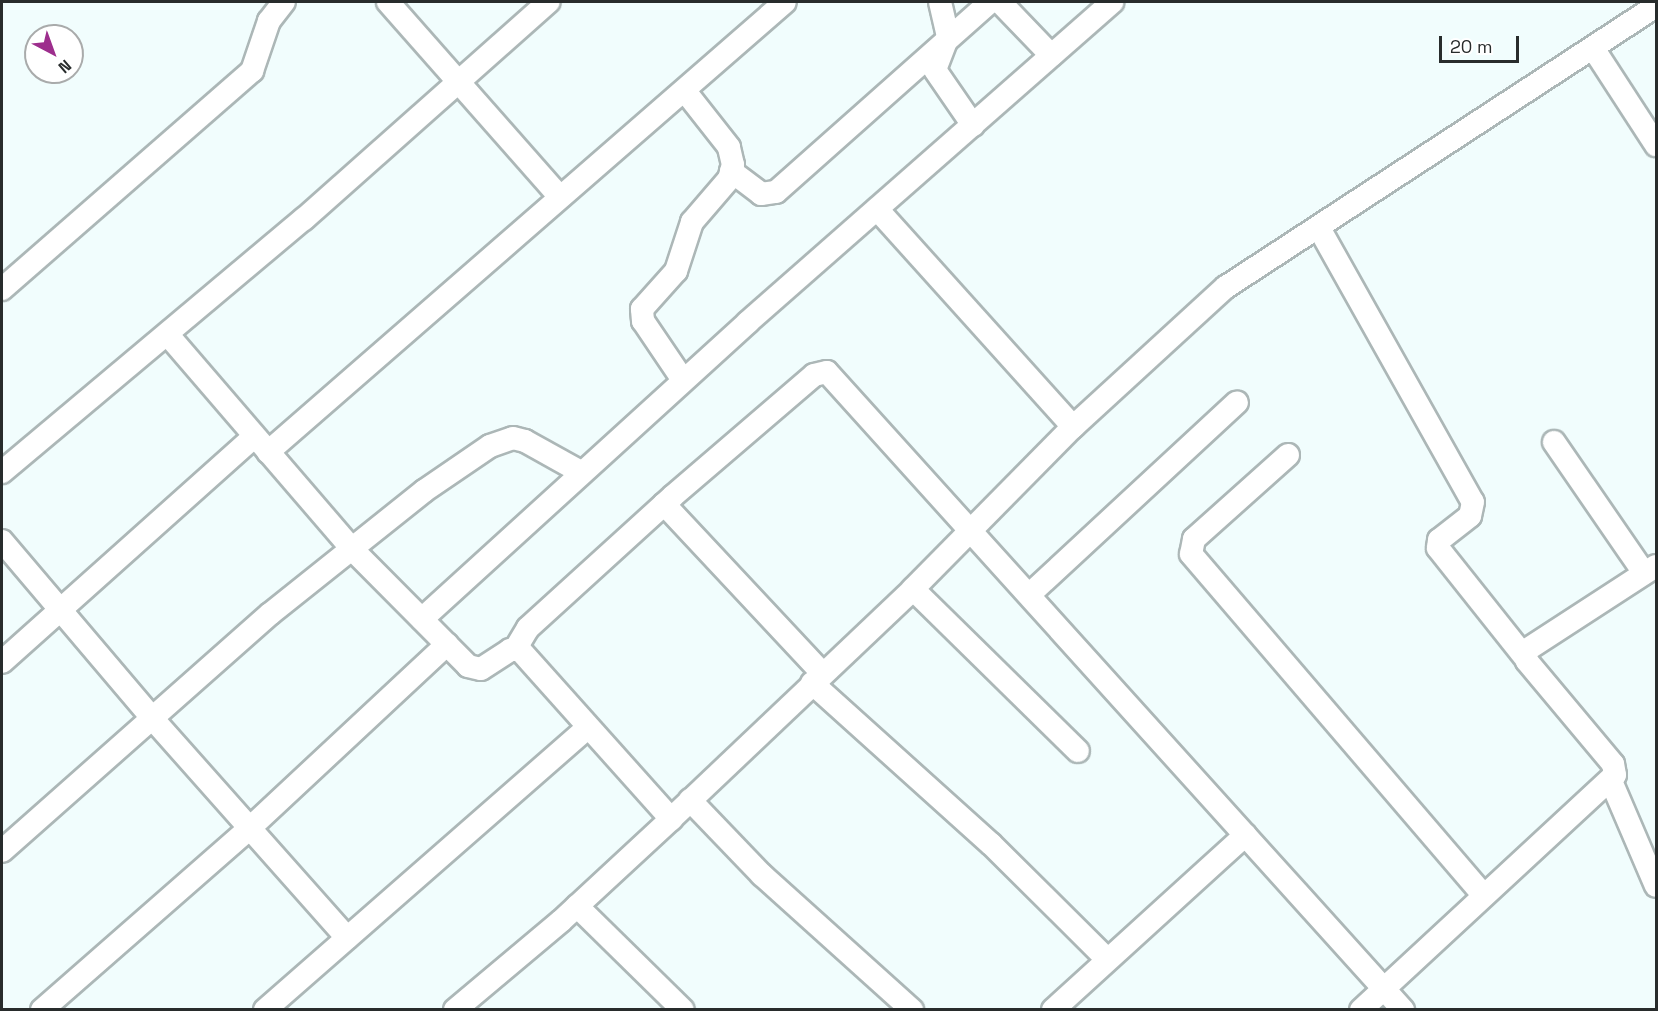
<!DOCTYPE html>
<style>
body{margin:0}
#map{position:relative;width:1658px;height:1011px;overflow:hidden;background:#f1fdfd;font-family:"Space Grotesk",sans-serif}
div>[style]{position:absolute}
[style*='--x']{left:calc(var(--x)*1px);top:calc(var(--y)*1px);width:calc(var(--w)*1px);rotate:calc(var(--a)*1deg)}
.roads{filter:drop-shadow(2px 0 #acb7b7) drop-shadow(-2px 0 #acb7b7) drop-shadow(0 2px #acb7b7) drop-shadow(0 -2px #acb7b7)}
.street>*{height:22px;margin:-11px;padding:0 11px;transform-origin:11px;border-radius:11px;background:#fff}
span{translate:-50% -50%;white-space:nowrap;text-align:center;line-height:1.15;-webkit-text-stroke:4.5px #fff;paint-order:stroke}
.frame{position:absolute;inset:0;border:3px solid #282c2c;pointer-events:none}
.north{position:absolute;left:24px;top:24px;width:60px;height:60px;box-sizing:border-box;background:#fff;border:2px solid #a9abab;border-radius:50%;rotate:139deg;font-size:16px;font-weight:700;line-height:24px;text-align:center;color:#282c2c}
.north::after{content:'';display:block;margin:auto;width:21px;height:27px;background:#9d2e8d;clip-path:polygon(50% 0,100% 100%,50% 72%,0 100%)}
.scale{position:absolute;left:1439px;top:36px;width:80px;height:27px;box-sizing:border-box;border:3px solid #282c2c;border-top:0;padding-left:8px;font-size:18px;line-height:21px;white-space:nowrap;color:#282c2c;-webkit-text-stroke:4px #fff;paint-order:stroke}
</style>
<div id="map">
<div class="roads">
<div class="street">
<i style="--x:388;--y:2;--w:260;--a:48.6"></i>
<i style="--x:940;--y:2;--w:35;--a:77"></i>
<i style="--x:948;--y:36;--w:36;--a:111"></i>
<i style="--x:935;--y:70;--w:67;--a:55.4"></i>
<i style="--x:1000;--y:2;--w:74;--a:46.1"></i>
<i style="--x:1593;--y:48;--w:116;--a:57"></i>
<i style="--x:731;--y:171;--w:38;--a:37"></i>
<i style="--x:761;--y:194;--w:15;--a:-8"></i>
<i style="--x:776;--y:192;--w:286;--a:-41.6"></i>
<i style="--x:877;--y:209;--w:293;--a:48"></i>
<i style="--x:1319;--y:228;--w:314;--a:60.7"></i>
<i style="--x:1473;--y:502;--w:14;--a:102"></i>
<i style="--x:1470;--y:516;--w:39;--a:142"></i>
<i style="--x:1439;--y:540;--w:8;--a:97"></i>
<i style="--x:1438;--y:548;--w:138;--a:51.5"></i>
<i style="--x:2;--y:289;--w:332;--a:-41.1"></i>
<i style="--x:252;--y:71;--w:53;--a:-71.2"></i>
<i style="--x:269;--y:21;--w:24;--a:-52"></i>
<i style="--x:168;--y:335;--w:281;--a:49.3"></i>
<i style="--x:351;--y:548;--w:166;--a:45.2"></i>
<i style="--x:468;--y:666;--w:13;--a:13"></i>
<i style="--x:481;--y:669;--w:35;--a:-33"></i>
<i style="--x:510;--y:650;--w:10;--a:0"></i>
<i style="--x:520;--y:650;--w:227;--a:48.2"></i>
<i style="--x:683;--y:380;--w:71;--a:-124.1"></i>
<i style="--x:643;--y:321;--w:12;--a:-95"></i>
<i style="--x:642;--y:309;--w:51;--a:-48.2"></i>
<i style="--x:676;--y:271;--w:52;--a:-71.9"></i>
<i style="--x:692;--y:222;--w:57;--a:-49.3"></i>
<i style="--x:729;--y:179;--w:15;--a:-74"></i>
<i style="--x:733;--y:165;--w:18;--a:-103"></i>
<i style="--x:729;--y:147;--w:71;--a:-128.2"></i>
<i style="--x:1554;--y:442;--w:159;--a:55.5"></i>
<i style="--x:268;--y:452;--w:685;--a:-41.04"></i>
<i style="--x:1288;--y:455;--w:126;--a:138.2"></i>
<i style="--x:1194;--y:539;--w:15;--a:101"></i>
<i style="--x:1191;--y:554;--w:449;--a:49.4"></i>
<i style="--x:2;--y:472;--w:394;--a:-40"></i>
<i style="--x:304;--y:219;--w:327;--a:-41.6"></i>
<i style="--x:664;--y:504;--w:231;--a:46.9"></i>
<i style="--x:2;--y:541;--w:232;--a:49.7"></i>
<i style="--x:152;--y:718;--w:294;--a:48.4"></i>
<i style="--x:913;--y:589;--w:231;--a:44.5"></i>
<i style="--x:1030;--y:594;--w:282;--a:-42.8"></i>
<i style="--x:422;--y:619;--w:441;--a:-42.3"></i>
<i style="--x:748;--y:322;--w:485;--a:-41.3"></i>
<i style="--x:516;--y:648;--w:23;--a:-59"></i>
<i style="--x:528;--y:628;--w:196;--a:-42.3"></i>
<i style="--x:673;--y:496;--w:186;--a:-40.6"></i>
<i style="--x:814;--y:375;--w:13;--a:-13"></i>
<i style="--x:827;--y:372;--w:860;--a:47.92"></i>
<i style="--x:2;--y:662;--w:338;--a:-41.8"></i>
<i style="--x:812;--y:683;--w:241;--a:42"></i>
<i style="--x:991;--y:844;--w:163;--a:44.8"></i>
<i style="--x:1611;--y:781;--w:114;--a:66.8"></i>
<i style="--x:690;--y:800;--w:104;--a:46.2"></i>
<i style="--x:762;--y:875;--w:202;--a:42"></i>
<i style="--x:2;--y:851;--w:358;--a:-41.5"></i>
<i style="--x:270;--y:614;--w:197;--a:-38.6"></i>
<i style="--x:424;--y:491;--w:80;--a:-34.3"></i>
<i style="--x:490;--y:446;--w:24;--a:-19"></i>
<i style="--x:513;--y:438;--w:12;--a:14"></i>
<i style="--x:525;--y:441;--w:64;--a:29"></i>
<i style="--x:577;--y:906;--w:148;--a:44.5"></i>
<i style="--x:42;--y:1010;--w:278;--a:-41.2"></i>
<i style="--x:251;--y:827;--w:268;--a:-43"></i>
<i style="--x:265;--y:1010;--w:429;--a:-41.2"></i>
<i style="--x:455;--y:1010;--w:138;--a:-40"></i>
<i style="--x:561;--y:921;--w:150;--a:-42.8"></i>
<i style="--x:671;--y:819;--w:334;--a:-43.5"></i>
<i style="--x:913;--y:589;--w:228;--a:-45.4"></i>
<i style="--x:1073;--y:427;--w:207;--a:-42.5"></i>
<i style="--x:1226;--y:287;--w:514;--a:-33.16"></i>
<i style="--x:1053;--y:1010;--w:260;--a:-42.3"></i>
<i style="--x:1361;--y:1010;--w:346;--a:-42.8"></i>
<i style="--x:1615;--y:775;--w:11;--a:-100"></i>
<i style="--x:1613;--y:764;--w:134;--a:-129.9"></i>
<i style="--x:1527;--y:661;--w:10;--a:-101"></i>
<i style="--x:1525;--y:651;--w:156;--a:-33"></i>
</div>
</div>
<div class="frame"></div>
<div class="north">N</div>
<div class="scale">20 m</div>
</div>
